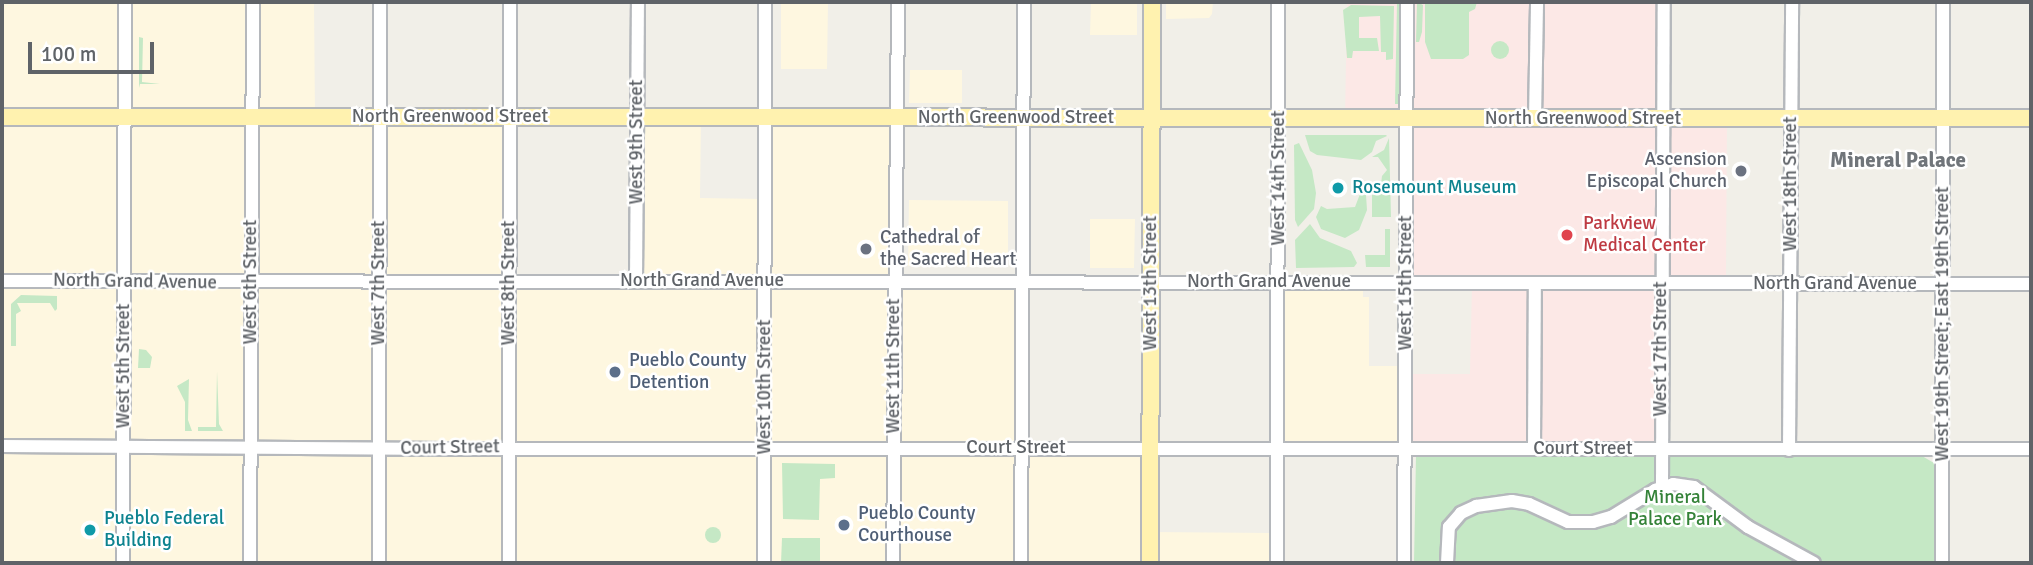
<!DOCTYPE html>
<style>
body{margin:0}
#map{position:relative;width:2033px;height:565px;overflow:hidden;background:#f1efe8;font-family:Signika,sans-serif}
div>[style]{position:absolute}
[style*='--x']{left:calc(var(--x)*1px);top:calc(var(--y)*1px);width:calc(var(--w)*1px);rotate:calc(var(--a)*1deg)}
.commercial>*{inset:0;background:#fef7e0}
.medical>*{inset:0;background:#fce8e6}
.green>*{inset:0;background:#c5e8c5}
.round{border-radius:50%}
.roads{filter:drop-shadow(2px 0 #b5b8bc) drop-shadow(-2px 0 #b5b8bc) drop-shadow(0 2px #b5b8bc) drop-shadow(0 -2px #b5b8bc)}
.minor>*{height:12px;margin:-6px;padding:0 6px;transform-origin:6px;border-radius:6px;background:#fff}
.major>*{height:16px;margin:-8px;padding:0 8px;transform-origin:8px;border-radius:8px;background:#fff2af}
.dots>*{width:19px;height:19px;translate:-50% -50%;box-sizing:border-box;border:4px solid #fff;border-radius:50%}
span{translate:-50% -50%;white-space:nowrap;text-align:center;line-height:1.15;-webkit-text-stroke:5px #fff;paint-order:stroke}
.street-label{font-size:19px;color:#5f6368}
.worship-label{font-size:19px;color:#5b616d}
.right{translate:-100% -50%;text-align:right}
.left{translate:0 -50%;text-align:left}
.culture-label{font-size:19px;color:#0d838f}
.health-label{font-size:19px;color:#be3a42}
.service-label{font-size:19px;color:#4e5e75}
.park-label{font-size:19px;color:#348238}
.neighbourhood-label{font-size:21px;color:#70757a;font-weight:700}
.frame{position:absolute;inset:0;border:4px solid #5f6368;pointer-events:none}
.scale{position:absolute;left:28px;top:42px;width:126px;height:32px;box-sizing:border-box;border:4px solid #5f6368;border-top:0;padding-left:9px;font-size:21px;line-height:24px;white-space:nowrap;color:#5f6368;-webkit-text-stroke:5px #fff;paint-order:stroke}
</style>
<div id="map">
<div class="commercial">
<i style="clip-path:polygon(2px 2px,314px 2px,315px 117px,510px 117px,509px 281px,636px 282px,637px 117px,701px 117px,700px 198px,764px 199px,766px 117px,895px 118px,894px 281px,1022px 283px,1021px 447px,1151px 448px,1150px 532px,1277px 533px,1277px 563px,2px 563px)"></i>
<i style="clip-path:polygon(781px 2px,828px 2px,827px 69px,781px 69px)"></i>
<i style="clip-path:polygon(1091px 2px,1137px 2px,1137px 35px,1090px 35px)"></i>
<i style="clip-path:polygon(1166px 2px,1213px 2px,1212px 14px,1209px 18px,1166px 19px)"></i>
<i style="clip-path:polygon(910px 70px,962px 70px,962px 103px,909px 103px)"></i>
<i style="clip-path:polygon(909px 200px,1008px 201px,1008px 267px,908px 266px)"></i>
<i style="clip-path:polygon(1090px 219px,1135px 219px,1134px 268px,1090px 268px)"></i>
<i style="clip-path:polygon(1278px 282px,1363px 283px,1363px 297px,1369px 297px,1369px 366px,1406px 366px,1406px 449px,1277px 449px)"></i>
</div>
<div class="medical">
<i style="clip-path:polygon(1347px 2px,1664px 2px,1662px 119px,1727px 119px,1726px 270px,1726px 285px,1662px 285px,1661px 449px,1406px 449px,1406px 374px,1470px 374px,1472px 284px,1407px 283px,1406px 119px,1345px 119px)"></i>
</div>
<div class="green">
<i style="clip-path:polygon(1397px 2px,1402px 2px,1401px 104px,1395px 104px)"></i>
<i style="clip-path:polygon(1417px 2px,1423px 5px,1422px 32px,1419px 42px,1416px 42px)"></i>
<i style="clip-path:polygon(1425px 2px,1477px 2px,1475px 9px,1469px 12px,1469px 55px,1463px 59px,1431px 59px,1425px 42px)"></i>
<i style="clip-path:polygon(1351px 5px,1394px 6px,1393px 59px,1386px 60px,1386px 52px,1381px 52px,1380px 16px,1359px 17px,1359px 38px,1377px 38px,1379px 51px,1353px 51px,1352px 58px,1347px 58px,1343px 10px)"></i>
<i style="clip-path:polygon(139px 37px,143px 38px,142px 82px,160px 84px,140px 84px,139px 88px)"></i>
<i class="round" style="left:1491px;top:41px;width:18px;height:18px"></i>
<i style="clip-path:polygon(1305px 135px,1386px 135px,1387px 136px,1376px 141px,1372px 152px,1361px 160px,1317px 155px,1310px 151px)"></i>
<i style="clip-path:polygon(1389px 138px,1391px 217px,1372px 217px,1372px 195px,1380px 193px,1382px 176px,1387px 170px,1378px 157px,1372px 157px,1384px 150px)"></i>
<i style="clip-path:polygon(1299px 143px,1312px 170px,1316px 193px,1314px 209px,1298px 227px,1295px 220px,1294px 145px)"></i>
<i style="clip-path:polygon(1360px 194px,1366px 195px,1367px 210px,1359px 230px,1345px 238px,1321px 229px,1316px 217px,1321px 206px,1327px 209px,1355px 207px)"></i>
<i style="clip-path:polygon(1310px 224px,1320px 238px,1351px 251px,1357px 263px,1354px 267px,1296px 268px,1295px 240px)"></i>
<i style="clip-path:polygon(1385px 229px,1390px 229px,1390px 267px,1366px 267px,1365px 255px,1385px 255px)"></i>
<i style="clip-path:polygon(21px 295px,57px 296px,57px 309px,55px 311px,50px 303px,17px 303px,21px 311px,16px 314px,16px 346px,11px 346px,11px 304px)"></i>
<i style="clip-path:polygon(139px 349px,146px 350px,152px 357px,150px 368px,138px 368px)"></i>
<i style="clip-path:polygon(217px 371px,219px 424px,223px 431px,198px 431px,198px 427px,216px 427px)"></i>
<i style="clip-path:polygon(189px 379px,188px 420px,192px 431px,185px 431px,185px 402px,177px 386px)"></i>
<i style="clip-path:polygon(1416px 456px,1922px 456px,1934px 463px,1937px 471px,1935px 563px,1414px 563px)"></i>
<i style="clip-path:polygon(782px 463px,835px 464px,835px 478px,820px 479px,819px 520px,783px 519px)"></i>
<i class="round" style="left:705px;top:527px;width:16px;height:16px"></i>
<i style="clip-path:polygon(782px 538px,820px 538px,820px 563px,781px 563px)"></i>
</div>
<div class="roads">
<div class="minor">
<i style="--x:1535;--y:119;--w:117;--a:-89"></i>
<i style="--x:2;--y:281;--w:2029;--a:0.08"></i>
<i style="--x:636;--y:282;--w:280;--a:-89.6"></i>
<i style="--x:2;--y:446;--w:444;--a:0.4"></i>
<i style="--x:446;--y:449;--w:1585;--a:0"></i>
<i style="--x:1534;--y:448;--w:164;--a:-89.7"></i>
<i style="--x:1789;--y:450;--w:448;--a:-89.6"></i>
<i style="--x:1662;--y:486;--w:484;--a:-89.8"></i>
<i style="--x:123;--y:563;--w:561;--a:-89.8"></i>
<i style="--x:250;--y:563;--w:561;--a:-89.69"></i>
<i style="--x:379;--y:563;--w:561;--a:-89.9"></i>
<i style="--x:509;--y:563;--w:561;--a:-89.9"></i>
<i style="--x:764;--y:563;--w:561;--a:-89.9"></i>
<i style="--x:893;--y:563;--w:561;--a:-89.49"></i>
<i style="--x:1021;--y:563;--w:561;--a:-89.69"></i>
<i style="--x:1277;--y:563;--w:561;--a:-89.9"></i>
<i style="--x:1404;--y:563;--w:561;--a:-89.69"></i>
<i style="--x:1447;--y:563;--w:36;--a:-87"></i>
<i style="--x:1449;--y:527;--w:18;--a:-49"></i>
<i style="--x:1461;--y:513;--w:17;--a:-25"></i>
<i style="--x:1476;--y:506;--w:36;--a:-8"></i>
<i style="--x:1512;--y:501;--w:17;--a:10"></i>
<i style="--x:1529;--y:504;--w:43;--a:24.8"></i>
<i style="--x:1568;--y:522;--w:25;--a:0"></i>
<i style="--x:1593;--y:522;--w:19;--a:-16"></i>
<i style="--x:1611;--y:517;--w:52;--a:-31.5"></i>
<i style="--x:1655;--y:490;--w:19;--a:-18"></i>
<i style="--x:1673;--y:484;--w:21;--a:8"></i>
<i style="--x:1694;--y:487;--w:67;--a:36.5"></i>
<i style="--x:1748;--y:527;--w:75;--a:28.6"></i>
<i style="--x:1942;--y:563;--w:561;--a:-89.9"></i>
</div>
<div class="major">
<i style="--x:2;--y:117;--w:2029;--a:0.03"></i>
<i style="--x:1150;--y:563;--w:561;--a:-89.8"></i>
</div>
</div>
<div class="dots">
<i style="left:1741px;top:171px;background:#6b7280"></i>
<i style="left:1338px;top:188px;background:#0f9aa8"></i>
<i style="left:1567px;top:235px;background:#e0444e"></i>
<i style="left:866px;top:249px;background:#6b7280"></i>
<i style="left:615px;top:372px;background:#5c6f8a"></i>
<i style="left:844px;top:525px;background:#5c6f8a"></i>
<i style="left:90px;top:530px;background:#0f9aa8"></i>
</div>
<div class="street-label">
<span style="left:450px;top:117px">North Greenwood Street</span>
<span style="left:1016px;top:118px">North Greenwood Street</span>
<span style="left:1583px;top:119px">North Greenwood Street</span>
<span style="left:637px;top:142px;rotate:-90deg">West 9th Street</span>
<span style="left:1279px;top:178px;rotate:-90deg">West 14th Street</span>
<span style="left:1791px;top:184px;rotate:-90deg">West 18th Street</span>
<span style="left:702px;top:281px">North Grand Avenue</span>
<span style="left:135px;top:282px;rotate:1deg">North Grand Avenue</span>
<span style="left:251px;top:282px;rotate:-90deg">West 6th Street</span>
<span style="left:1269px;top:282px">North Grand Avenue</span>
<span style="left:379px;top:283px;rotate:-90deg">West 7th Street</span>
<span style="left:509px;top:283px;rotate:-90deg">West 8th Street</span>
<span style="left:1151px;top:283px;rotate:-90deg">West 13th Street</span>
<span style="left:1406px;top:283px;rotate:-90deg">West 15th Street</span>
<span style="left:1835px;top:284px">North Grand Avenue</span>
<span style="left:1943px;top:324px;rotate:-90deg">West 19th Street; East 19th Street</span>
<span style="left:1661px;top:349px;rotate:-90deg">West 17th Street</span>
<span style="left:124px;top:366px;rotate:-90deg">West 5th Street</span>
<span style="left:894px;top:366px;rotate:-90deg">West 11th Street</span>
<span style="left:765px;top:387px;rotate:-90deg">West 10th Street</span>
<span style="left:450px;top:448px;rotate:-1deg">Court Street</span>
<span style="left:1016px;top:448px">Court Street</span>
<span style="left:1583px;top:449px">Court Street</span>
</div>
<div class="worship-label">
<span class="right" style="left:1727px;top:171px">Ascension<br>Episcopal Church</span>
<span class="left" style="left:880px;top:249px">Cathedral of<br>the Sacred Heart</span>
</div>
<div class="culture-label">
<span class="left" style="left:1352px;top:188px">Rosemount Museum</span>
<span class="left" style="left:104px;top:530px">Pueblo Federal<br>Building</span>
</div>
<div class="health-label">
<span class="left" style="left:1583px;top:235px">Parkview<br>Medical Center</span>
</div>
<div class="service-label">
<span class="left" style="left:629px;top:372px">Pueblo County<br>Detention</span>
<span class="left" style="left:858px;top:525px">Pueblo County<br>Courthouse</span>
</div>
<div class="park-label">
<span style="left:1675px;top:509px">Mineral<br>Palace Park</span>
</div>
<div class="neighbourhood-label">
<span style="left:1898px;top:160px">Mineral Palace</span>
</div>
<div class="frame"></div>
<div class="scale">100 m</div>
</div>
